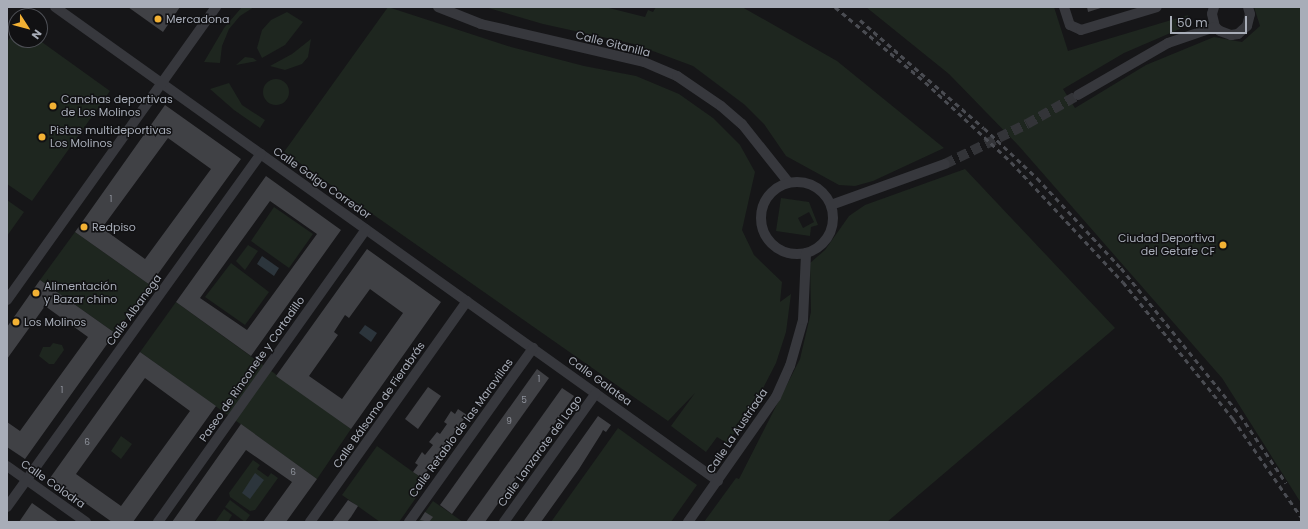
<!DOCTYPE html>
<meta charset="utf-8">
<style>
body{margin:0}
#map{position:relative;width:1308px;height:529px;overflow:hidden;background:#161618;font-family:Poppins,sans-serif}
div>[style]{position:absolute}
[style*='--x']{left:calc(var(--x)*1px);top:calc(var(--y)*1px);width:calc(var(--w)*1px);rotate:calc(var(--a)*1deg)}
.green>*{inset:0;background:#1e261f}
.round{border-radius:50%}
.water>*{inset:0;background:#2c353c}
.building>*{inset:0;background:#404145}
.street-tunnel>*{height:10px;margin-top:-5px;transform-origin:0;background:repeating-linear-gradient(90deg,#333438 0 10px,transparent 0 15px)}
.street>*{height:10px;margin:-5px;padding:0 5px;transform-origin:5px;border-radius:5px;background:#37383d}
.street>.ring{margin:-5px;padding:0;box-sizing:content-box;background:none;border:10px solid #37383d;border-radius:50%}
.rail>*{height:3px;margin-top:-1.5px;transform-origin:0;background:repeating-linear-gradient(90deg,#4a4c52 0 5px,transparent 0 9px)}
.dots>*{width:11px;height:11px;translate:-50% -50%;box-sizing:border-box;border:2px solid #111113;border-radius:50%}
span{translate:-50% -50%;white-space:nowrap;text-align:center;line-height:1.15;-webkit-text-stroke:3px #111113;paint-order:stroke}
.number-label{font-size:9px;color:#8e929b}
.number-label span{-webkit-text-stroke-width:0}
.poi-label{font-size:11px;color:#a8adb8}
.left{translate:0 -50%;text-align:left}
.right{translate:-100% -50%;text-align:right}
.street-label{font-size:11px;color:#a8adb8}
.frame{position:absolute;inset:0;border:8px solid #a8adb8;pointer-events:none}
.north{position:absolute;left:8px;top:8px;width:40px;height:40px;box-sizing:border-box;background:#111113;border:1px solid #4d4f55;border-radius:50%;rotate:126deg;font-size:11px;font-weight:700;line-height:16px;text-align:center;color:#a8adb8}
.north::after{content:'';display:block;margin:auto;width:14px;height:18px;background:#f2b134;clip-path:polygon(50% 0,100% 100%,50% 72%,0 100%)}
.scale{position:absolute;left:1170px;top:16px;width:77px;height:18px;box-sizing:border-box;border:2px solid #a8adb8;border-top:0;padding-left:5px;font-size:12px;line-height:14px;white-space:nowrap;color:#a8adb8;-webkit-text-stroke:3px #111113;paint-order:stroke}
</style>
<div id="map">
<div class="green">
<i style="clip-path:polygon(242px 7px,254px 7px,240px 16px,229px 29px,222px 46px,220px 63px,204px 62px,224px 28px)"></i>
<i style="clip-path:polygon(388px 7px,511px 47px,584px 66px,636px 76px,679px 94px,713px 118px,740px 145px,755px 172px,742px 230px,754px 255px,782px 282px,780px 302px,791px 294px,786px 332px,776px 363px,755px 404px,727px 443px,717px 437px,706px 452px,671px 426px,695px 393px,668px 421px,284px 152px)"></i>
<i style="clip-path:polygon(485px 7px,605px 7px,645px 17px,648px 10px,653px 12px,656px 7px,742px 7px,837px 61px,944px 148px,873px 181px,855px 186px,839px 185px,786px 156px,764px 124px,745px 105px,693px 66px,634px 44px,543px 24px)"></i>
<i style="clip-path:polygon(866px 7px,1054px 7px,1068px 51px,1188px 15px,1189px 25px,1124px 53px,1063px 89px,1075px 108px,1146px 65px,1214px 37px,1242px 42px,1260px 26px,1254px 7px,1301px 7px,1301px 503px,1222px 378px,1018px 145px,949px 74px)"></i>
<i style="clip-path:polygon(287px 12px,303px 22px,285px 45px,262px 58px,257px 48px,262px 30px,271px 20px)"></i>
<i style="clip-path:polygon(16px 29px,16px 40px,39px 40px,110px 91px,32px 201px,7px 184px,7px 42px)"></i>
<i style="clip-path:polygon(311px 39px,308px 57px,302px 64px,285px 70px,270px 66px,292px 54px)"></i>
<i style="clip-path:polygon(245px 57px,253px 58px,257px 61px,236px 65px)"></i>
<i class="round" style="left:263px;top:79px;width:26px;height:26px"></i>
<i style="clip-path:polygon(229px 83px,242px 105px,265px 120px,260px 128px,234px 110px,210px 89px)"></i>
<i style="clip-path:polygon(965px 169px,1115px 328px,887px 522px,704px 522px,736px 478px,739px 479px,800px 359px,811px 312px,810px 263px,825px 250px,849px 216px,865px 205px)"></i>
<i style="clip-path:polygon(evenodd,781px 198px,809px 202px,818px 225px,811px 227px,810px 236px,776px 231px,781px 198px,809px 212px,814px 222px,803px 228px,798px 218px,809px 212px)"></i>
<i style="clip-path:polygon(7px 200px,24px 212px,7px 236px)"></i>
<i style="clip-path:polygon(274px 207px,313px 234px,289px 268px,251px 241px)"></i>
<i style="clip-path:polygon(75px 232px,150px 285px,115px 333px,40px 280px)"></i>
<i style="clip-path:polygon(248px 245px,258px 251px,245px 270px,236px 261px)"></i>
<i style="clip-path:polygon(231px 263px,269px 292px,245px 325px,205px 297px)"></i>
<i style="clip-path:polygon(176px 302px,351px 429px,317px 479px,140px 352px)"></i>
<i style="clip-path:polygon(53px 343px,62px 345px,64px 350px,54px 364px,49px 364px,39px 356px,43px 347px,50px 347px)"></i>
<i style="clip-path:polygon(618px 428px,697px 485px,671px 522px,551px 522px)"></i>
<i style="clip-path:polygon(121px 436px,132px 444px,121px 459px,111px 451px)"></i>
<i style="clip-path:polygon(377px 446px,427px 482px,399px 522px,380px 522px,342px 495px)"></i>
<i style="clip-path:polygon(253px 460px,260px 465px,257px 469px,268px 477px,271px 473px,278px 478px,255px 510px,250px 511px,230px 497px,229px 493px)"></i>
<i style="clip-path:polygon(230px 500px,250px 515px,245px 522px,225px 507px)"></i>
<i style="clip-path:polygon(433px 501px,463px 522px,418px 522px)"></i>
<i style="clip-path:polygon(224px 509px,232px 515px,228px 522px,215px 522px)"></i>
</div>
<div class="water">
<i style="clip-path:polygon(262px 256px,279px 268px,274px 276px,257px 264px)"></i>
<i style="clip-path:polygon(365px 325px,377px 333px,371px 342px,359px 333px)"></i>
<i style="clip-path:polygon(255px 473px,264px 480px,250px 499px,242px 493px)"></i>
</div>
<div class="building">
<i style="clip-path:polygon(128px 7px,180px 7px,163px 32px)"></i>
<i style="clip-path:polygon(1087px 7px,1104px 7px,1088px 12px)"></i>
<i style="clip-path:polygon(evenodd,165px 105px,241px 159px,150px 285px,75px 232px,165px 105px,168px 138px,211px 169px,145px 259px,102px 228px,168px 138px)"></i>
<i style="clip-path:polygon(evenodd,266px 176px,341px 230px,251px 356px,176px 302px,266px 176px,270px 201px,317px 234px,247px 330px,200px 298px,270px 201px)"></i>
<i style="clip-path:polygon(evenodd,367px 249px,441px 302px,351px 429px,276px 376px,367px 249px,370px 289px,403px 313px,342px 399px,309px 376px,338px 335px,334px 332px,345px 315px,349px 318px,370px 289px)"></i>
<i style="clip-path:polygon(40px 280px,115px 333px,25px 459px,7px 447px,7px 422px,20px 431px,88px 337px,45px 306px,7px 359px,7px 327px)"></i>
<i style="clip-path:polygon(evenodd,140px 352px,216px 406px,133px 522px,112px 522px,50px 478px,140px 352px,145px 378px,190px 411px,121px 506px,76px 474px,145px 378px)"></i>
<i style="clip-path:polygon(537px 369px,549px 378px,452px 514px,440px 505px)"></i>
<i style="clip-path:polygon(428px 387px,441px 396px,418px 429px,405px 419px)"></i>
<i style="clip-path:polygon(562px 388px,574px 396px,485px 522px,466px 522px)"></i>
<i style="clip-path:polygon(458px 409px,467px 415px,422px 478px,413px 472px,418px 465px,415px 463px,422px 452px,425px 455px,433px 445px,429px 442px,437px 432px,440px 434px,447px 424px,444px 422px,451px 411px,455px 414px)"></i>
<i style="clip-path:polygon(598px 416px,611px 425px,606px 432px,603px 430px,601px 434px,579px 469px,541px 522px,523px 522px)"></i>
<i style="clip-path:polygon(241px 424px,317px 479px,286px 522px,263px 522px,292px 482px,246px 450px,194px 522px,172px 522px)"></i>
<i style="clip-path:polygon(348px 500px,358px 506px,351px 517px,347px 522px,332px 522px)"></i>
<i style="clip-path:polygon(32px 503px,59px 522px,19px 522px)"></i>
<i style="clip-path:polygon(425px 512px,433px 517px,429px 522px,420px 520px)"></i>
</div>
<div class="street-tunnel">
<i style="--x:945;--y:164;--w:91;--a:-26"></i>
<i style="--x:1027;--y:124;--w:59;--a:-29.6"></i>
</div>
<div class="street">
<i style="--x:55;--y:7;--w:815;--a:35.56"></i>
<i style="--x:438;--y:7;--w:46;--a:21.6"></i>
<i style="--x:481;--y:24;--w:167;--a:13.1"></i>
<i style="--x:644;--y:62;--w:36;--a:23"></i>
<i style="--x:677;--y:76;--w:53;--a:34.3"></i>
<i style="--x:721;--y:106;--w:28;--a:41"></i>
<i style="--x:742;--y:124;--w:75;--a:51.5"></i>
<i style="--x:1064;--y:7;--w:19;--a:72"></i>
<i style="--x:1070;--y:25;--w:12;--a:24"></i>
<i style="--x:1081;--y:30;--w:79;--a:-16.8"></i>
<i style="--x:1214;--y:7;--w:7;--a:106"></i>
<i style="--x:1212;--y:14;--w:13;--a:77"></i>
<i style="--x:1215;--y:27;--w:6;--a:39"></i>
<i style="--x:1220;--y:31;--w:12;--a:20"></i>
<i style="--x:1231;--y:35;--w:7;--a:-8"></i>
<i style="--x:1238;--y:34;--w:12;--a:-42"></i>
<i style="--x:1247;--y:26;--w:12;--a:-76"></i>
<i style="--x:1250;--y:14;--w:7;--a:-106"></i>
<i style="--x:1078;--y:95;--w:104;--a:-30"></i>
<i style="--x:1168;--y:43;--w:50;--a:-18.8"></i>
<i class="ring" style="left:761px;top:182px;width:62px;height:62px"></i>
<i style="--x:831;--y:205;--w:121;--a:-19.8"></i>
<i style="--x:7;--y:300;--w:360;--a:-54.5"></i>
<i style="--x:7;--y:466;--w:97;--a:35.3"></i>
<i style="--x:7;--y:507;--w:435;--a:-54.3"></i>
<i style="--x:158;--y:522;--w:359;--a:-54.6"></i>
<i style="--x:310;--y:522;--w:271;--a:-54.6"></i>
<i style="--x:409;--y:522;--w:214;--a:-54.5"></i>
<i style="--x:504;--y:522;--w:158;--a:-54.5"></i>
<i style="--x:688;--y:522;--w:153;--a:-54.9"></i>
<i style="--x:776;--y:397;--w:34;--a:-66"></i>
<i style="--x:790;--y:366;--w:48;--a:-74.2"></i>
<i style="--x:803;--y:320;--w:67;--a:-87.4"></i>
</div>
<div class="rail">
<i style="--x:835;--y:7;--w:117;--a:39.8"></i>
<i style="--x:925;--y:82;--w:117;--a:42.9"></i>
<i style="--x:1011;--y:162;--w:164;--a:47"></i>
<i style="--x:1123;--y:282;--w:176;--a:51.2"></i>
<i style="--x:1233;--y:419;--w:119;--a:55.2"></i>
<i style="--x:860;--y:20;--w:164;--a:41.1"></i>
<i style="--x:984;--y:128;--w:73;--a:43.3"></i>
<i style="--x:1037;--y:178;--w:123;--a:47"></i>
<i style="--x:1121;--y:268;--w:189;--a:51"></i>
<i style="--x:1240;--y:415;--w:82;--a:55.9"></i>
</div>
<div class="dots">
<i style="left:158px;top:19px;background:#f2b134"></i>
<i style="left:53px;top:106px;background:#f2b134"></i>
<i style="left:42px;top:137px;background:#f2b134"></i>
<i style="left:84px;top:227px;background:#f2b134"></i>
<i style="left:1223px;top:245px;background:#f2b134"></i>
<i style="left:36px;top:293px;background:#f2b134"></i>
<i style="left:16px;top:322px;background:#f2b134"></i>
</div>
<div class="number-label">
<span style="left:111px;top:199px">1</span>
<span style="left:539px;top:379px">1</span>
<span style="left:62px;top:390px">1</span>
<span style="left:524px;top:400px">5</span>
<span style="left:509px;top:421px">9</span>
<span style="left:87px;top:442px">6</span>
<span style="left:293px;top:472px">6</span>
</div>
<div class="poi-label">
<span class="left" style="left:166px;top:19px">Mercadona</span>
<span class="left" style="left:61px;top:106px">Canchas deportivas<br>de Los Molinos</span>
<span class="left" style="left:50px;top:137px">Pistas multideportivas<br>Los Molinos</span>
<span class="left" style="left:92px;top:227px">Redpiso</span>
<span class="right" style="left:1215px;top:245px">Ciudad Deportiva<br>del Getafe CF</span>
<span class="left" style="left:44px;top:293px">Alimentación<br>y Bazar chino</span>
<span class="left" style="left:24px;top:322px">Los Molinos</span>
</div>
<div class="street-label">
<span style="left:613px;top:44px;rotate:14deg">Calle Gitanilla</span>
<span style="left:322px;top:183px;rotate:35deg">Calle Galgo Corredor</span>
<span style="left:134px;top:310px;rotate:-54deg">Calle Albanega</span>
<span style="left:252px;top:369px;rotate:-55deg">Paseo de Rinconete y Cortadillo</span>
<span style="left:600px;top:381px;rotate:36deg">Calle Galatea</span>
<span style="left:379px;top:405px;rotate:-55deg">Calle Bálsamo de Fierabrás</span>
<span style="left:461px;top:428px;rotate:-54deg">Calle Retablo de las Maravillas</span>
<span style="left:737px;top:431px;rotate:-56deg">Calle La Austriada</span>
<span style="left:540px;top:451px;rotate:-54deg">Calle Lanzarote del Lago</span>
<span style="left:53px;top:484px;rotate:35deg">Calle Colodra</span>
</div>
<div class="frame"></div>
<div class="north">N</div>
<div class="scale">50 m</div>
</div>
